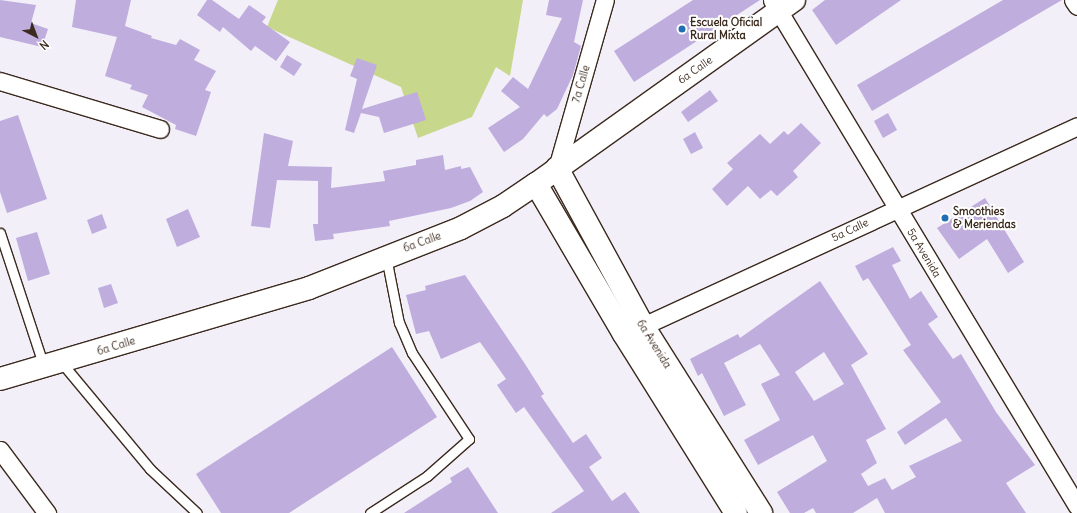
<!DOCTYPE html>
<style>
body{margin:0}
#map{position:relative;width:1077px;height:513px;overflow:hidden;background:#f2eff8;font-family:Delius,sans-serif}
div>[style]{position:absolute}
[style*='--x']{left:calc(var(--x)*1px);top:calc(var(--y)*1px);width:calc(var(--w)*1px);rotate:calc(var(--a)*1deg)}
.green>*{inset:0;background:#c7d78b}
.building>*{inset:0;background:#bfadde}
.roads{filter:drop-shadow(1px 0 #3b2a1e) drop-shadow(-1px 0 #3b2a1e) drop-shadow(0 1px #3b2a1e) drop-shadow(0 -1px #3b2a1e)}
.lane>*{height:9px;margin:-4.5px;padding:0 4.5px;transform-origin:4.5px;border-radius:4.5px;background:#fff}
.street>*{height:17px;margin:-8.5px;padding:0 8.5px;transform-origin:8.5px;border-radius:8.5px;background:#fff}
.secondary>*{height:22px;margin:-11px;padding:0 11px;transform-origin:11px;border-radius:11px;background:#fff}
.dots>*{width:11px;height:11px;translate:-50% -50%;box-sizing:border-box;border:2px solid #fff;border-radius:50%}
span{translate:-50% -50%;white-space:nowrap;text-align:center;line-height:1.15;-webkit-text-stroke:4px #fff;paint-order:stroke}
.poi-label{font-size:11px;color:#3b2a1e;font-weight:700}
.left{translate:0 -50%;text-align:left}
.street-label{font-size:11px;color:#3b2a1e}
.north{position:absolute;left:16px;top:16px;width:40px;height:40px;-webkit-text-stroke:3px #fff;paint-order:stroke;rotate:138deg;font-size:11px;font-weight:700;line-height:16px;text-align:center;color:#3b2a1e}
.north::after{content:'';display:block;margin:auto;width:14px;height:18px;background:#3b2a1e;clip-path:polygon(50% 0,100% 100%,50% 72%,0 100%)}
</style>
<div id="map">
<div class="green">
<i style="clip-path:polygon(278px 0,523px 0,510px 76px,496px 67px,472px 117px,418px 138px,401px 87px,267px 27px)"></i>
</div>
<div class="building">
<i style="clip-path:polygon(0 0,36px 5px,31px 23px,48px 29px,42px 47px,0 37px)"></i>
<i style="clip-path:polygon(76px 0,131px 0,125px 26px,152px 36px,151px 38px,176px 45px,180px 39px,200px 50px,194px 60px,216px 71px,205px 90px,211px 92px,196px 136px,175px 129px,176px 125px,142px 107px,148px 95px,130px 89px,132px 85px,105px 76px,117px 37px,72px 27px)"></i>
<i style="clip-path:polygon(207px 0,212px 0,239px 19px,249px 5px,266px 17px,262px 22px,290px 42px,276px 61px,255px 46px,251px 51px,223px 27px,220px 32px,197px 15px)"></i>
<i style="clip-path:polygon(549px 0,583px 0,574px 42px,581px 46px,573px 75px,557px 109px,547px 117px,544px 114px,523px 139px,504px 152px,488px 128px,520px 107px,501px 91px,513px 77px,528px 89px,562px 18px,546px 15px)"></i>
<i style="clip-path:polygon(693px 0,760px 0,634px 82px,614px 51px)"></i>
<i style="clip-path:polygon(825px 0,901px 0,836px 45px,812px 10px)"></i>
<i style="clip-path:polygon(1003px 0,1062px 0,872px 111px,857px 85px)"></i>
<i style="clip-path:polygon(287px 55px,302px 64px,294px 76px,280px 67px)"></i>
<i style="clip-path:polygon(357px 58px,377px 65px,362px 109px,417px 92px,426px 120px,384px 133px,379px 117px,361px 113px,354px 133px,345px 130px,357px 79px,350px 76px)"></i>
<i style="clip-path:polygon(710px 90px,718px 101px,688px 122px,681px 112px)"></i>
<i style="clip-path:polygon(888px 113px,897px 130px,883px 138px,874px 121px)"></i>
<i style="clip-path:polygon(18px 115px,47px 199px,7px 213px,0 192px,0 121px)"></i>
<i style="clip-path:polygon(801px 123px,821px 143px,793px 171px,798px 177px,777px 196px,771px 190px,760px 199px,748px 186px,727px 206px,712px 189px,733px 169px,727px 163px,760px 134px,770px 144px,784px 131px,788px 135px)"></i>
<i style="clip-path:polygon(695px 132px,703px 148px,691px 154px,683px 139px)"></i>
<i style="clip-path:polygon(264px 133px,293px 141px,288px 166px,332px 167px,331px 188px,385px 181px,383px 171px,416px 165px,416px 160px,443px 155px,445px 170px,461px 166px,461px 169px,470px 167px,483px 192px,470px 201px,451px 208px,389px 221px,390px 226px,333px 234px,334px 239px,315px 241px,313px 224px,318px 224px,318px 181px,277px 180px,270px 228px,251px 226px)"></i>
<i style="clip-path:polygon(985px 198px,1024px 262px,1008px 273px,987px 239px,959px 259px,937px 228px)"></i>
<i style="clip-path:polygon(188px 209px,200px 237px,177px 247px,166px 219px)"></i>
<i style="clip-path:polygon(102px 214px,107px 228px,92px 234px,87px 220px)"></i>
<i style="clip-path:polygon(37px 232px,50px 274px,28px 281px,16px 238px)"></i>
<i style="clip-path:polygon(evenodd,893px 247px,901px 261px,892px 265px,910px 299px,921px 291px,938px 317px,928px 324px,953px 359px,961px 354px,996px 412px,1035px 465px,1006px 483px,1026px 513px,885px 513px,877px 498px,853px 513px,816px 513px,813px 508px,804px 513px,790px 513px,777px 492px,827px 461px,813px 435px,758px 465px,744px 440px,780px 420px,761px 384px,780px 375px,760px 344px,724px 363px,746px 405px,724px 416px,702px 373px,698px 376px,690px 359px,738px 334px,740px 338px,820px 281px,868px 354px,851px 365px,886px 429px,866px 440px,877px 463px,861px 474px,868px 486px,885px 478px,892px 490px,916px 477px,909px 466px,962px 441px,946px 418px,905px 445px,897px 432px,941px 402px,903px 350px,911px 345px,868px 278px,863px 281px,855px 266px,893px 247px,824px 352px,844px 384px,814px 401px,795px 372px,824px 352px)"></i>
<i style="clip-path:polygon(465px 275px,525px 364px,544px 394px,541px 396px,573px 443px,586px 434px,602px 458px,589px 467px,612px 501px,625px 492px,640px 513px,551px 513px,584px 491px,524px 407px,516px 413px,497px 385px,506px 379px,480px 342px,441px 359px,429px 331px,416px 334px,406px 295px,426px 290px,425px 286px)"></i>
<i style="clip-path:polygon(111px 284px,118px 303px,104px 308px,98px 288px)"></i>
<i style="clip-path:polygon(392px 347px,437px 417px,289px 513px,221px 513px,196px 474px)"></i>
<i style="clip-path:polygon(468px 467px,498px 513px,404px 513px,452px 482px,450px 478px)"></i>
</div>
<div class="roads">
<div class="lane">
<i style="--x:0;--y:233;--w:141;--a:71.8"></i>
<i style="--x:61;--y:362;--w:139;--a:50.2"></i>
<i style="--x:150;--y:469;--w:64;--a:43.1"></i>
<i style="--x:370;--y:513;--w:68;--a:-33"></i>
<i style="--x:427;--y:476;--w:56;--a:-41.4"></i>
<i style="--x:469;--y:439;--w:103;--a:-123.5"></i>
<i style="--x:412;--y:353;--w:33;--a:-113"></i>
<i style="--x:399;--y:323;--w:67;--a:-101.1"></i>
</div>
<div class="street">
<i style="--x:772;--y:0;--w:591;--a:58.92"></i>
<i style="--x:1073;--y:0;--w:7;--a:56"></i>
<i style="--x:0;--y:81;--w:167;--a:16.7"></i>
<i style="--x:557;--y:168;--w:175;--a:-74.1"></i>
<i style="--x:632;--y:331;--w:490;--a:-24.7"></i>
<i style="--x:0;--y:450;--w:79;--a:53.3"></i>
</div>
<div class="secondary">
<i style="--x:557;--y:168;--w:180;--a:61.4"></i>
<i style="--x:643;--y:326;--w:221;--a:57.7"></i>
<i style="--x:536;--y:184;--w:174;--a:59.6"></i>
<i style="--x:624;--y:334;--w:211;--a:58"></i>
<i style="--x:0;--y:379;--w:322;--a:-16.4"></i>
<i style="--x:309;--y:288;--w:163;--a:-21.5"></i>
<i style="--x:461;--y:228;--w:47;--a:-27.6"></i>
<i style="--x:503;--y:206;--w:40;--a:-34"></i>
<i style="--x:536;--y:184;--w:317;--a:-35.5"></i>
</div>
</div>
<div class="dots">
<i style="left:682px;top:29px;background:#1f6fb2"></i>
<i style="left:945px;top:218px;background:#1f6fb2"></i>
</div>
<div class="poi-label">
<span class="left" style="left:690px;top:29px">Escuela Oficial<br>Rural Mixta</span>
<span class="left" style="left:953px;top:218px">Smoothies<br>&amp; Meriendas</span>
</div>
<div class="street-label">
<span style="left:695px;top:70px;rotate:-35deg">6a Calle</span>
<span style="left:581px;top:84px;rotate:-74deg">7a Calle</span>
<span style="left:850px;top:230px;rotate:-25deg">5a Calle</span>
<span style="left:422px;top:242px;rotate:-20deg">6a Calle</span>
<span style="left:924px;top:253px;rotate:59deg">5a Avenida</span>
<span style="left:654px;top:344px;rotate:58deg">6a Avenida</span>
<span style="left:116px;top:346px;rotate:-17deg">6a Calle</span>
</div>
<div class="north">N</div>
</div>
